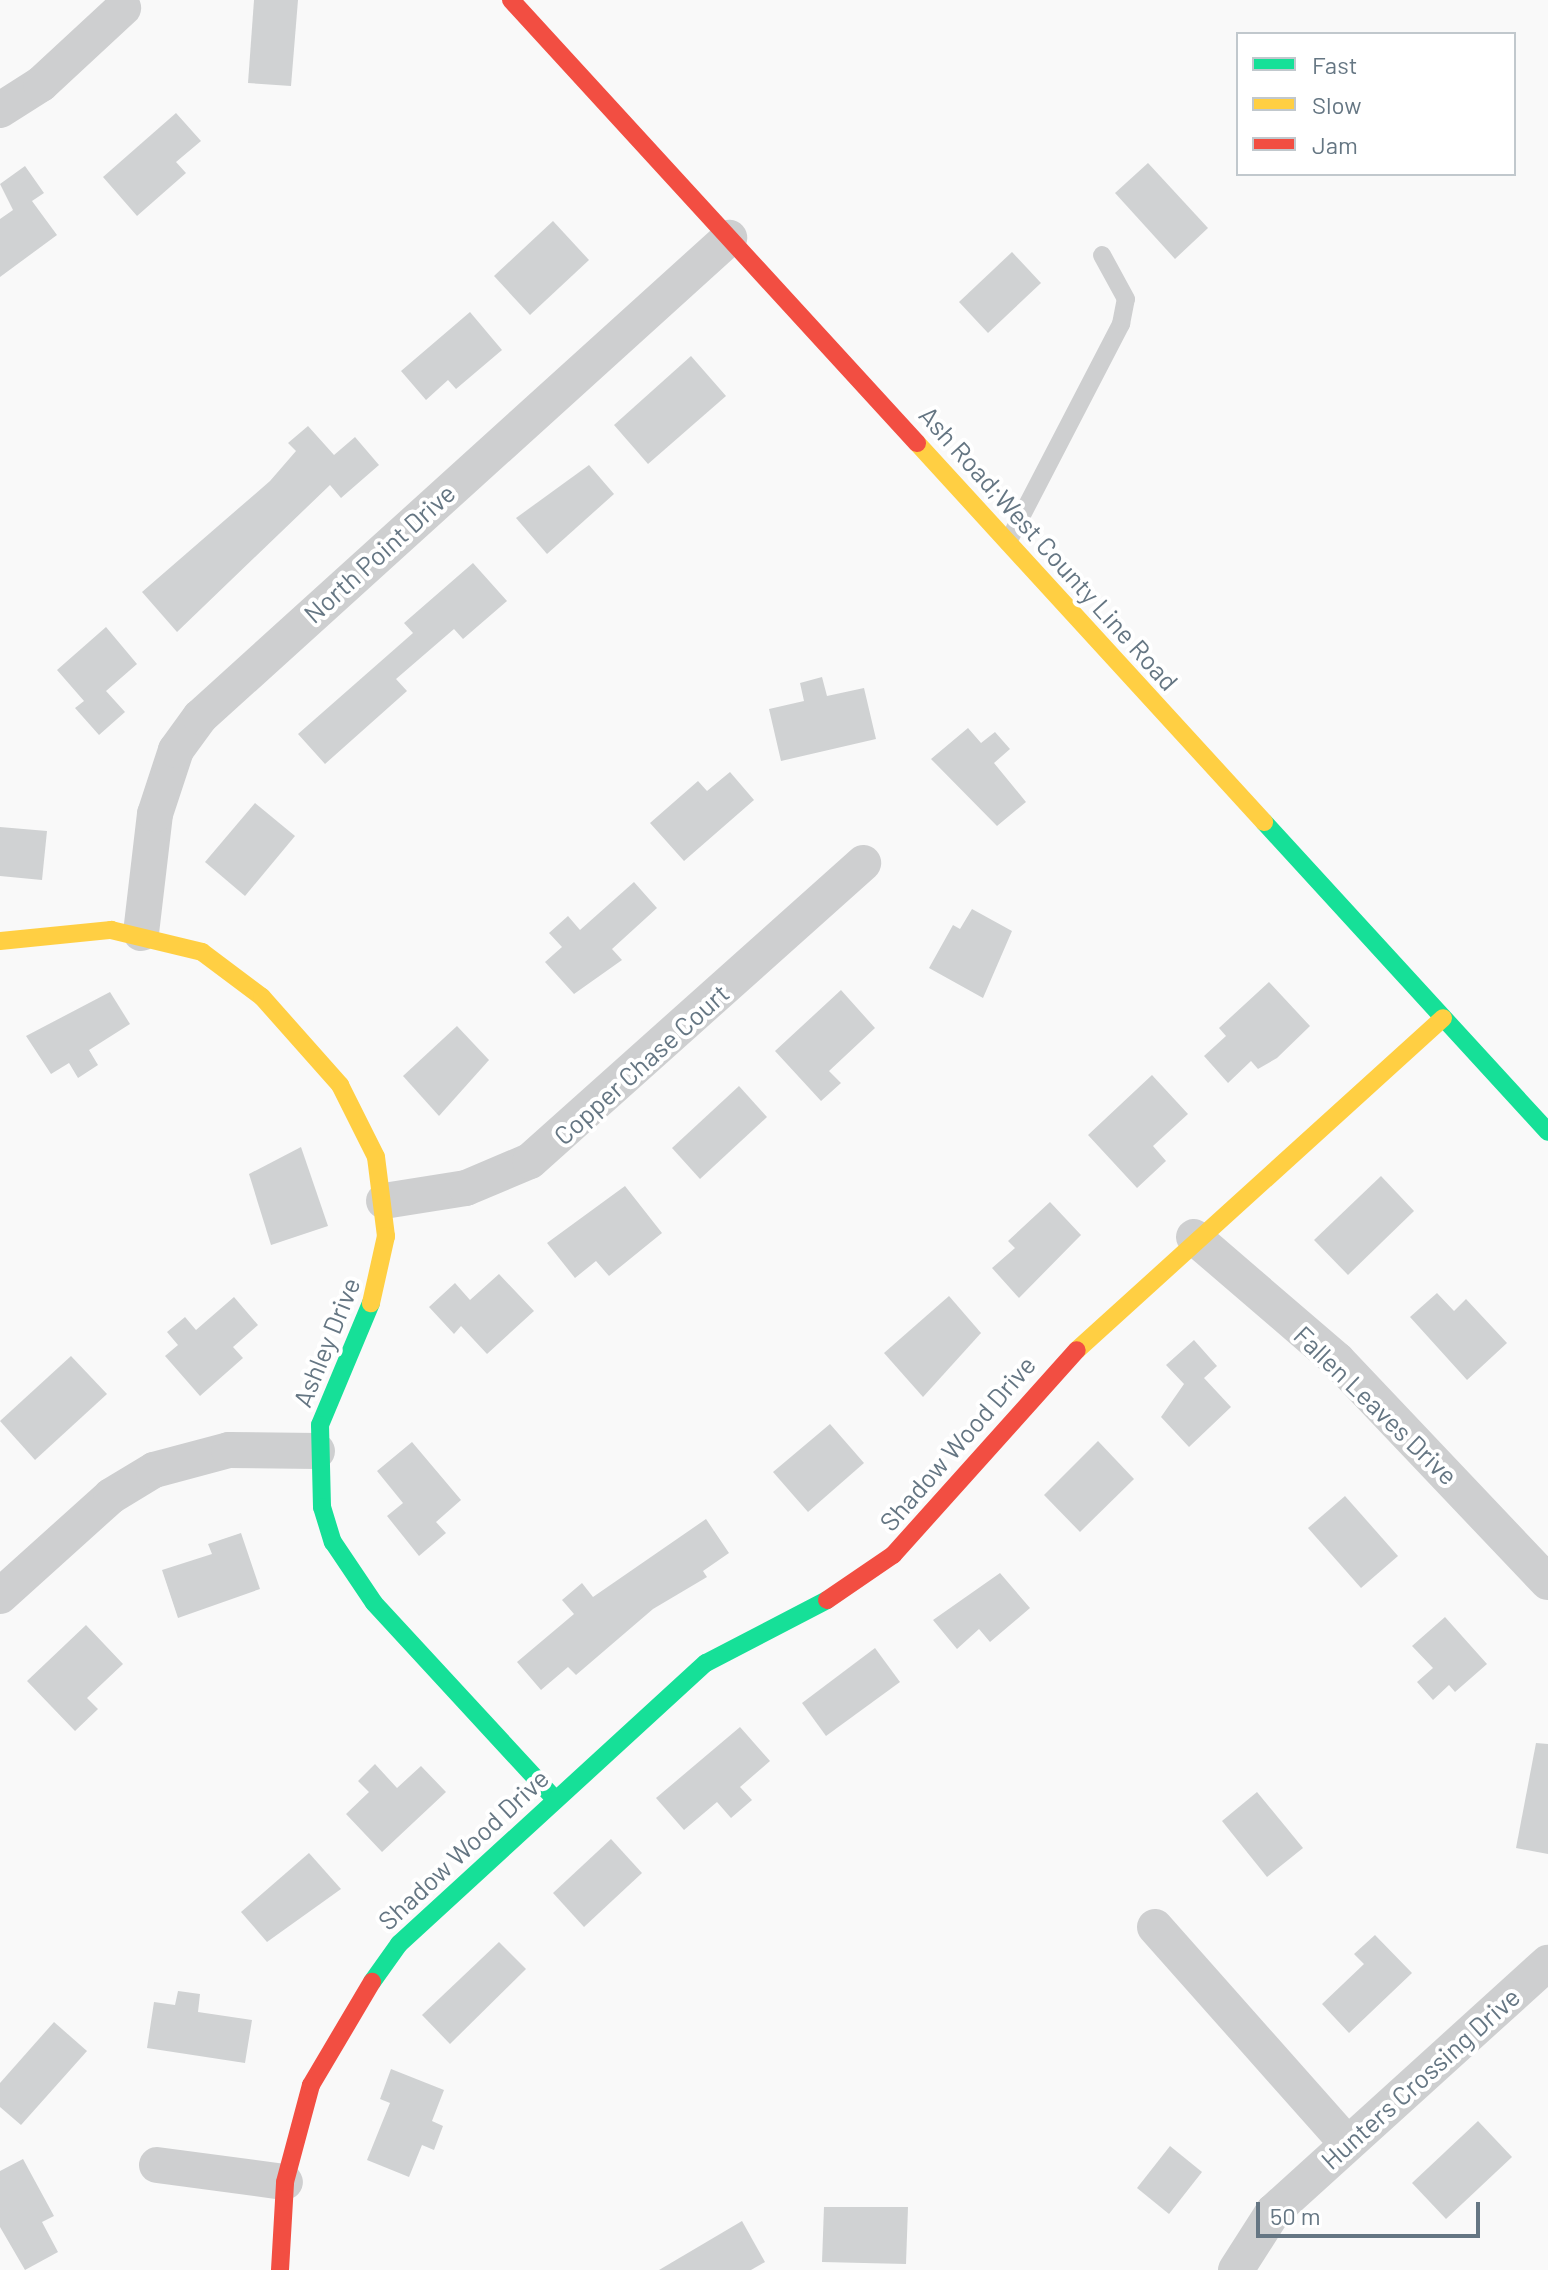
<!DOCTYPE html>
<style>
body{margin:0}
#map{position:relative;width:1548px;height:2270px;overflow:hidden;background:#f9f9f9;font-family:Barlow,sans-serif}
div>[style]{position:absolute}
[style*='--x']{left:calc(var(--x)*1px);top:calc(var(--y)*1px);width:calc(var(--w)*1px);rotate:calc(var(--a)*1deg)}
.building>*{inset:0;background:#d0d2d3}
.lane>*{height:18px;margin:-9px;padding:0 9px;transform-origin:9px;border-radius:9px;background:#cecfd0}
.street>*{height:36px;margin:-18px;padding:0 18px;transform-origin:18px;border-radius:18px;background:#cecfd0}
.fast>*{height:18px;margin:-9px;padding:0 9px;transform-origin:9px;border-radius:9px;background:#16e098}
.slow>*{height:18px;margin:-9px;padding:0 9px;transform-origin:9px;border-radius:9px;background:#ffcf43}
.jam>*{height:18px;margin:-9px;padding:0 9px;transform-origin:9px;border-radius:9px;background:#f24e42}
span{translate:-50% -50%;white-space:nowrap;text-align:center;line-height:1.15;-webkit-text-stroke:8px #fff;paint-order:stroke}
.street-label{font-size:26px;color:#657683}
.legend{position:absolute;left:1236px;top:32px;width:280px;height:144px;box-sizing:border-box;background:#fff;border:2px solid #c1c8cd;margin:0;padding:10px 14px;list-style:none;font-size:24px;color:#657683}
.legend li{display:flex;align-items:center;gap:16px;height:40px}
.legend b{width:40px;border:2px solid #c1c8cd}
.scale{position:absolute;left:1256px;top:2202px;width:224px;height:36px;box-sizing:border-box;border:4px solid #657683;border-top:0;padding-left:10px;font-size:24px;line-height:28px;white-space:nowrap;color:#657683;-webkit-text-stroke:6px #fff;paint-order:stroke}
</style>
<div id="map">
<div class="building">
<i style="clip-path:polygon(254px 0,298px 0,291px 86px,248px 83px)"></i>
<i style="clip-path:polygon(176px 113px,201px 141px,176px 162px,186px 173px,137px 216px,103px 177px)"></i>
<i style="clip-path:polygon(1148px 163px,1208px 228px,1175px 259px,1115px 193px)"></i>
<i style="clip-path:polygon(25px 166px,44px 193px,32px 201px,57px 235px,0 277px,0 219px,13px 210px,0 184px)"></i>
<i style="clip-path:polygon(553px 221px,589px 260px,530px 315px,494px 276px)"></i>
<i style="clip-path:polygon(1012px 252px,1041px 283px,988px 333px,959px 302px)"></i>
<i style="clip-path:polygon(470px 312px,502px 350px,456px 389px,448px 380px,426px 400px,401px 371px)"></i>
<i style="clip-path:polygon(691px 356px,726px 396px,648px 464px,614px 425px)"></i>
<i style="clip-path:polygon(308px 426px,334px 455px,355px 437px,379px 465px,341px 498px,330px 485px,177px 632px,142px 592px,270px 481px,296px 451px,288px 443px)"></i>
<i style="clip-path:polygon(589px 465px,614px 494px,547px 554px,516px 518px)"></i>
<i style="clip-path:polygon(473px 563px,507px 601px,463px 639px,454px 629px,396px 679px,407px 691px,325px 764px,298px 734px,413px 633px,404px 623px)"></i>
<i style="clip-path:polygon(106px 627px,137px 664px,106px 691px,125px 712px,99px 735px,75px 708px,84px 701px,57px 670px)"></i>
<i style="clip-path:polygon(822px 677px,827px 696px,864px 688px,876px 739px,781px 761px,769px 709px,804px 701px,800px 683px)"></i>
<i style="clip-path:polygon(968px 728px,981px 743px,995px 732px,1010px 749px,994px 763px,1026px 802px,997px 826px,931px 759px)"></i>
<i style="clip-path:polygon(730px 772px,754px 800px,684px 861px,650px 823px,698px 781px,707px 791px)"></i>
<i style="clip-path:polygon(255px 803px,295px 836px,245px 896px,205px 862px)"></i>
<i style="clip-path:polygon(0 827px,47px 831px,42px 880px,0 876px)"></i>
<i style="clip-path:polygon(634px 882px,657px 908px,612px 949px,622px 960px,574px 994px,545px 962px,562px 947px,549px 933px,568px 916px,580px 930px)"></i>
<i style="clip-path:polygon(972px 909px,1012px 931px,983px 998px,929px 968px,953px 925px,960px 929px)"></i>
<i style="clip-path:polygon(1269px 982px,1310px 1026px,1277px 1058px,1258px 1069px,1251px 1061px,1228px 1083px,1204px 1056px,1226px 1036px,1219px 1028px)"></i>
<i style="clip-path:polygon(841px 990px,875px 1028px,829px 1071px,841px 1083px,821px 1101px,775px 1051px)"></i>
<i style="clip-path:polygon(110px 992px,130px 1024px,89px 1050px,98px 1065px,78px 1078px,69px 1063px,51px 1074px,26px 1036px)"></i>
<i style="clip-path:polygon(457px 1026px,489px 1060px,439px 1116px,403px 1076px)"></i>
<i style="clip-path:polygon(1152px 1075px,1188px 1114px,1153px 1146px,1166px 1161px,1137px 1188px,1088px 1135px)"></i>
<i style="clip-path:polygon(739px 1086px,767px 1117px,700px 1179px,672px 1148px)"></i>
<i style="clip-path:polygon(301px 1147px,328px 1226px,271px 1245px,249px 1174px)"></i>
<i style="clip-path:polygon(1381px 1176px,1414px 1211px,1348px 1275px,1314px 1240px)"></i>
<i style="clip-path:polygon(625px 1186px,662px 1233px,609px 1276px,596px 1261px,575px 1278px,547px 1243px)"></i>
<i style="clip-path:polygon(1050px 1202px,1081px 1235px,1019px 1298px,992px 1268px,1015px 1248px,1008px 1241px)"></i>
<i style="clip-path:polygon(499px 1274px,534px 1311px,487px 1354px,461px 1326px,454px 1334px,429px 1307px,455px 1283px,470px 1300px)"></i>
<i style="clip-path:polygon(1437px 1293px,1454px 1311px,1466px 1299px,1507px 1343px,1467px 1380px,1410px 1317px)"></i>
<i style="clip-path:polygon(949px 1296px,981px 1333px,923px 1397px,884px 1353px)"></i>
<i style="clip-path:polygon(234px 1297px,258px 1325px,233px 1347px,243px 1358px,200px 1396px,165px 1356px,178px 1345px,167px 1332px,185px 1317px,196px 1330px)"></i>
<i style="clip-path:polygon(1194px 1340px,1217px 1366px,1204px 1378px,1231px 1407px,1189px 1447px,1161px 1417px,1184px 1384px,1166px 1365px)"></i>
<i style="clip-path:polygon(71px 1356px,107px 1394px,35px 1460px,0 1421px)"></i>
<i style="clip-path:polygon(830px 1424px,864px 1463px,808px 1512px,773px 1472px)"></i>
<i style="clip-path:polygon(1098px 1441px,1134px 1479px,1080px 1532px,1044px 1495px)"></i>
<i style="clip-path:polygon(412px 1442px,461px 1500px,436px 1522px,446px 1533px,419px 1556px,387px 1516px,403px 1503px,377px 1471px)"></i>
<i style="clip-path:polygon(1345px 1496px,1398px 1556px,1361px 1588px,1308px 1528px)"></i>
<i style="clip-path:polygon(706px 1519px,729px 1553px,703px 1571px,707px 1577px,653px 1609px,576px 1675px,568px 1667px,541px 1690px,517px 1662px,574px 1614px,562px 1600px,582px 1583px,593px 1597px)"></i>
<i style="clip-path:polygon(241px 1533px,260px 1589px,178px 1618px,162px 1570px,212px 1554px,208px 1544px)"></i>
<i style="clip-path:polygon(1000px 1573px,1030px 1608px,990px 1642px,979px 1629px,957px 1649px,933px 1620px)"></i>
<i style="clip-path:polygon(1445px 1617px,1487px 1664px,1455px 1692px,1449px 1685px,1433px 1700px,1417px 1682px,1433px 1668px,1412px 1646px)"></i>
<i style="clip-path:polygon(86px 1625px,123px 1664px,87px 1698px,98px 1709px,75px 1731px,27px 1681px)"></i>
<i style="clip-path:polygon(875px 1648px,900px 1682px,826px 1736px,802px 1703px)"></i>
<i style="clip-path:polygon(740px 1727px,770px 1761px,740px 1787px,752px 1800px,731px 1818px,717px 1802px,684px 1830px,656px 1798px)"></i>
<i style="clip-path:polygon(1536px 1743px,1548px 1744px,1548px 1854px,1516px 1848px)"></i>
<i style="clip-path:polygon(375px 1764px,397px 1788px,421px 1766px,446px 1792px,382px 1852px,346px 1814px,369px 1792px,358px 1781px)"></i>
<i style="clip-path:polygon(1257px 1792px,1303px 1848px,1267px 1877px,1222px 1821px)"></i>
<i style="clip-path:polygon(611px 1839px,642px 1873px,584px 1927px,553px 1893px)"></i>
<i style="clip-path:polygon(309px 1853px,341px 1889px,267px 1942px,241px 1912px)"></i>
<i style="clip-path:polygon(1375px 1935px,1412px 1973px,1349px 2033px,1322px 2004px,1364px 1964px,1354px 1954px)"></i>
<i style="clip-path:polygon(499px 1942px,526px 1969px,450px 2044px,422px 2015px)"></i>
<i style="clip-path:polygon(178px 1991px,200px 1994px,198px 2012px,252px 2020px,245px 2063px,147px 2048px,154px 2002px,175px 2005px)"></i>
<i style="clip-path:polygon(54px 2022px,87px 2051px,21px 2125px,0 2107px,0 2083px)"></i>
<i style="clip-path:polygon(391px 2069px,444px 2090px,432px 2121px,443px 2126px,434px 2150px,422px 2145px,409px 2177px,367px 2160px,390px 2103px,380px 2099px)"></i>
<i style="clip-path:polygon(1478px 2121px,1512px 2157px,1446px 2219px,1412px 2183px)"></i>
<i style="clip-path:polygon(1170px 2146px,1202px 2172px,1169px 2214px,1137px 2188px)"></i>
<i style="clip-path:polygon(23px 2159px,54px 2216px,42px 2222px,58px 2252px,25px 2270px,0 2227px,0 2171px)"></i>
<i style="clip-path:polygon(824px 2207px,908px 2207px,906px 2264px,822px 2262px)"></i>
<i style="clip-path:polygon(742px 2221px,765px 2262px,751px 2270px,659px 2270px)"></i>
</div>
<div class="lane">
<i style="--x:1008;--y:542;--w:246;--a:-62.6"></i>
<i style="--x:1121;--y:324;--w:25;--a:-79"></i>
<i style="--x:1126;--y:299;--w:50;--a:-118.6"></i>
</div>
<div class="street">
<i style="--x:0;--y:110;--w:49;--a:-32.4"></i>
<i style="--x:41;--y:84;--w:112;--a:-42.8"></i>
<i style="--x:141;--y:933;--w:120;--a:-83.3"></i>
<i style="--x:155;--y:814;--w:67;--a:-71.8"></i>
<i style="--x:176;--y:750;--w:41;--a:-54"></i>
<i style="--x:200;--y:717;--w:714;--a:-42.16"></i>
<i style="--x:384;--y:1201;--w:83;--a:-9"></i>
<i style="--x:466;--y:1188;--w:69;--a:-22.9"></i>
<i style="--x:530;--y:1161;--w:447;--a:-41.8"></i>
<i style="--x:1194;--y:1237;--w:189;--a:40.7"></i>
<i style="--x:1337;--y:1360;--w:306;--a:46.5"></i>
<i style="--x:0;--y:1596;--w:149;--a:-42"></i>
<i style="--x:111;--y:1496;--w:50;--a:-31.2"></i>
<i style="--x:154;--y:1470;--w:78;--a:-14.9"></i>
<i style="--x:229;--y:1450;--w:88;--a:0.7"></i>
<i style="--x:1155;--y:1927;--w:289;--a:48.4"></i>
<i style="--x:157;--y:2165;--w:129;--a:7.6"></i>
<i style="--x:1236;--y:2270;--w:69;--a:-57.5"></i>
<i style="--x:1273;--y:2212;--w:371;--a:-42.2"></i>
</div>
<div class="fast">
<i style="--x:1264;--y:822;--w:420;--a:47.5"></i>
<i style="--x:371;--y:1303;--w:132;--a:112.7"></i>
<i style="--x:320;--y:1425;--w:82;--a:88.6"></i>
<i style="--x:322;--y:1507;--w:37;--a:73"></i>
<i style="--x:333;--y:1542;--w:73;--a:56.1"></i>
<i style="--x:374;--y:1603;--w:265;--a:47.3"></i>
<i style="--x:372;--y:1982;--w:47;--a:-54.6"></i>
<i style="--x:399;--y:1944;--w:416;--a:-42.5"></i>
<i style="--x:706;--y:1663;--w:136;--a:-27.5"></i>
</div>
<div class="slow">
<i style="--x:917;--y:443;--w:514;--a:47.52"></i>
<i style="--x:0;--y:941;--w:112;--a:-5.7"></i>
<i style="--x:111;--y:930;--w:94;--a:13.6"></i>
<i style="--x:202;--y:952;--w:75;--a:36.9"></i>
<i style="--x:262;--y:997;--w:118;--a:48.4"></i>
<i style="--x:340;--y:1085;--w:80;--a:63.4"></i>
<i style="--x:376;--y:1157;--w:80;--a:82.8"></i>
<i style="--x:386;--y:1236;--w:69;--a:102.6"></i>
<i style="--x:1077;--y:1350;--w:494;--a:-42.2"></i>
</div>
<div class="jam">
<i style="--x:511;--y:0;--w:601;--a:47.5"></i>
<i style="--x:827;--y:1600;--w:80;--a:-34.3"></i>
<i style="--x:893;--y:1555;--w:275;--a:-48.1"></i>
<i style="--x:280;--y:2270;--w:88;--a:-86.7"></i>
<i style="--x:285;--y:2182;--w:100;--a:-75"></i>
<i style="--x:311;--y:2085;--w:120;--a:-59.4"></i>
</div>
<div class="street-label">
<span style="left:1049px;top:548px;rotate:48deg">Ash Road;West County Line Road</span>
<span style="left:379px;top:553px;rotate:-42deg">North Point Drive</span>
<span style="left:641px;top:1064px;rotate:-42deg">Copper Chase Court</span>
<span style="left:326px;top:1342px;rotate:-68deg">Ashley Drive</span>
<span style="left:1376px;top:1405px;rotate:44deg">Fallen Leaves Drive</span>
<span style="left:957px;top:1443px;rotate:-49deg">Shadow Wood Drive</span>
<span style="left:463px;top:1849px;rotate:-43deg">Shadow Wood Drive</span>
<span style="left:1420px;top:2078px;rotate:-42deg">Hunters Crossing Drive</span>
</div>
<ul class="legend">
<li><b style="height:10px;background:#16e098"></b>Fast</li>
<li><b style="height:10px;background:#ffcf43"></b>Slow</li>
<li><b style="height:10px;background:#f24e42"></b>Jam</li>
</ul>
<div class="scale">50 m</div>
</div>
